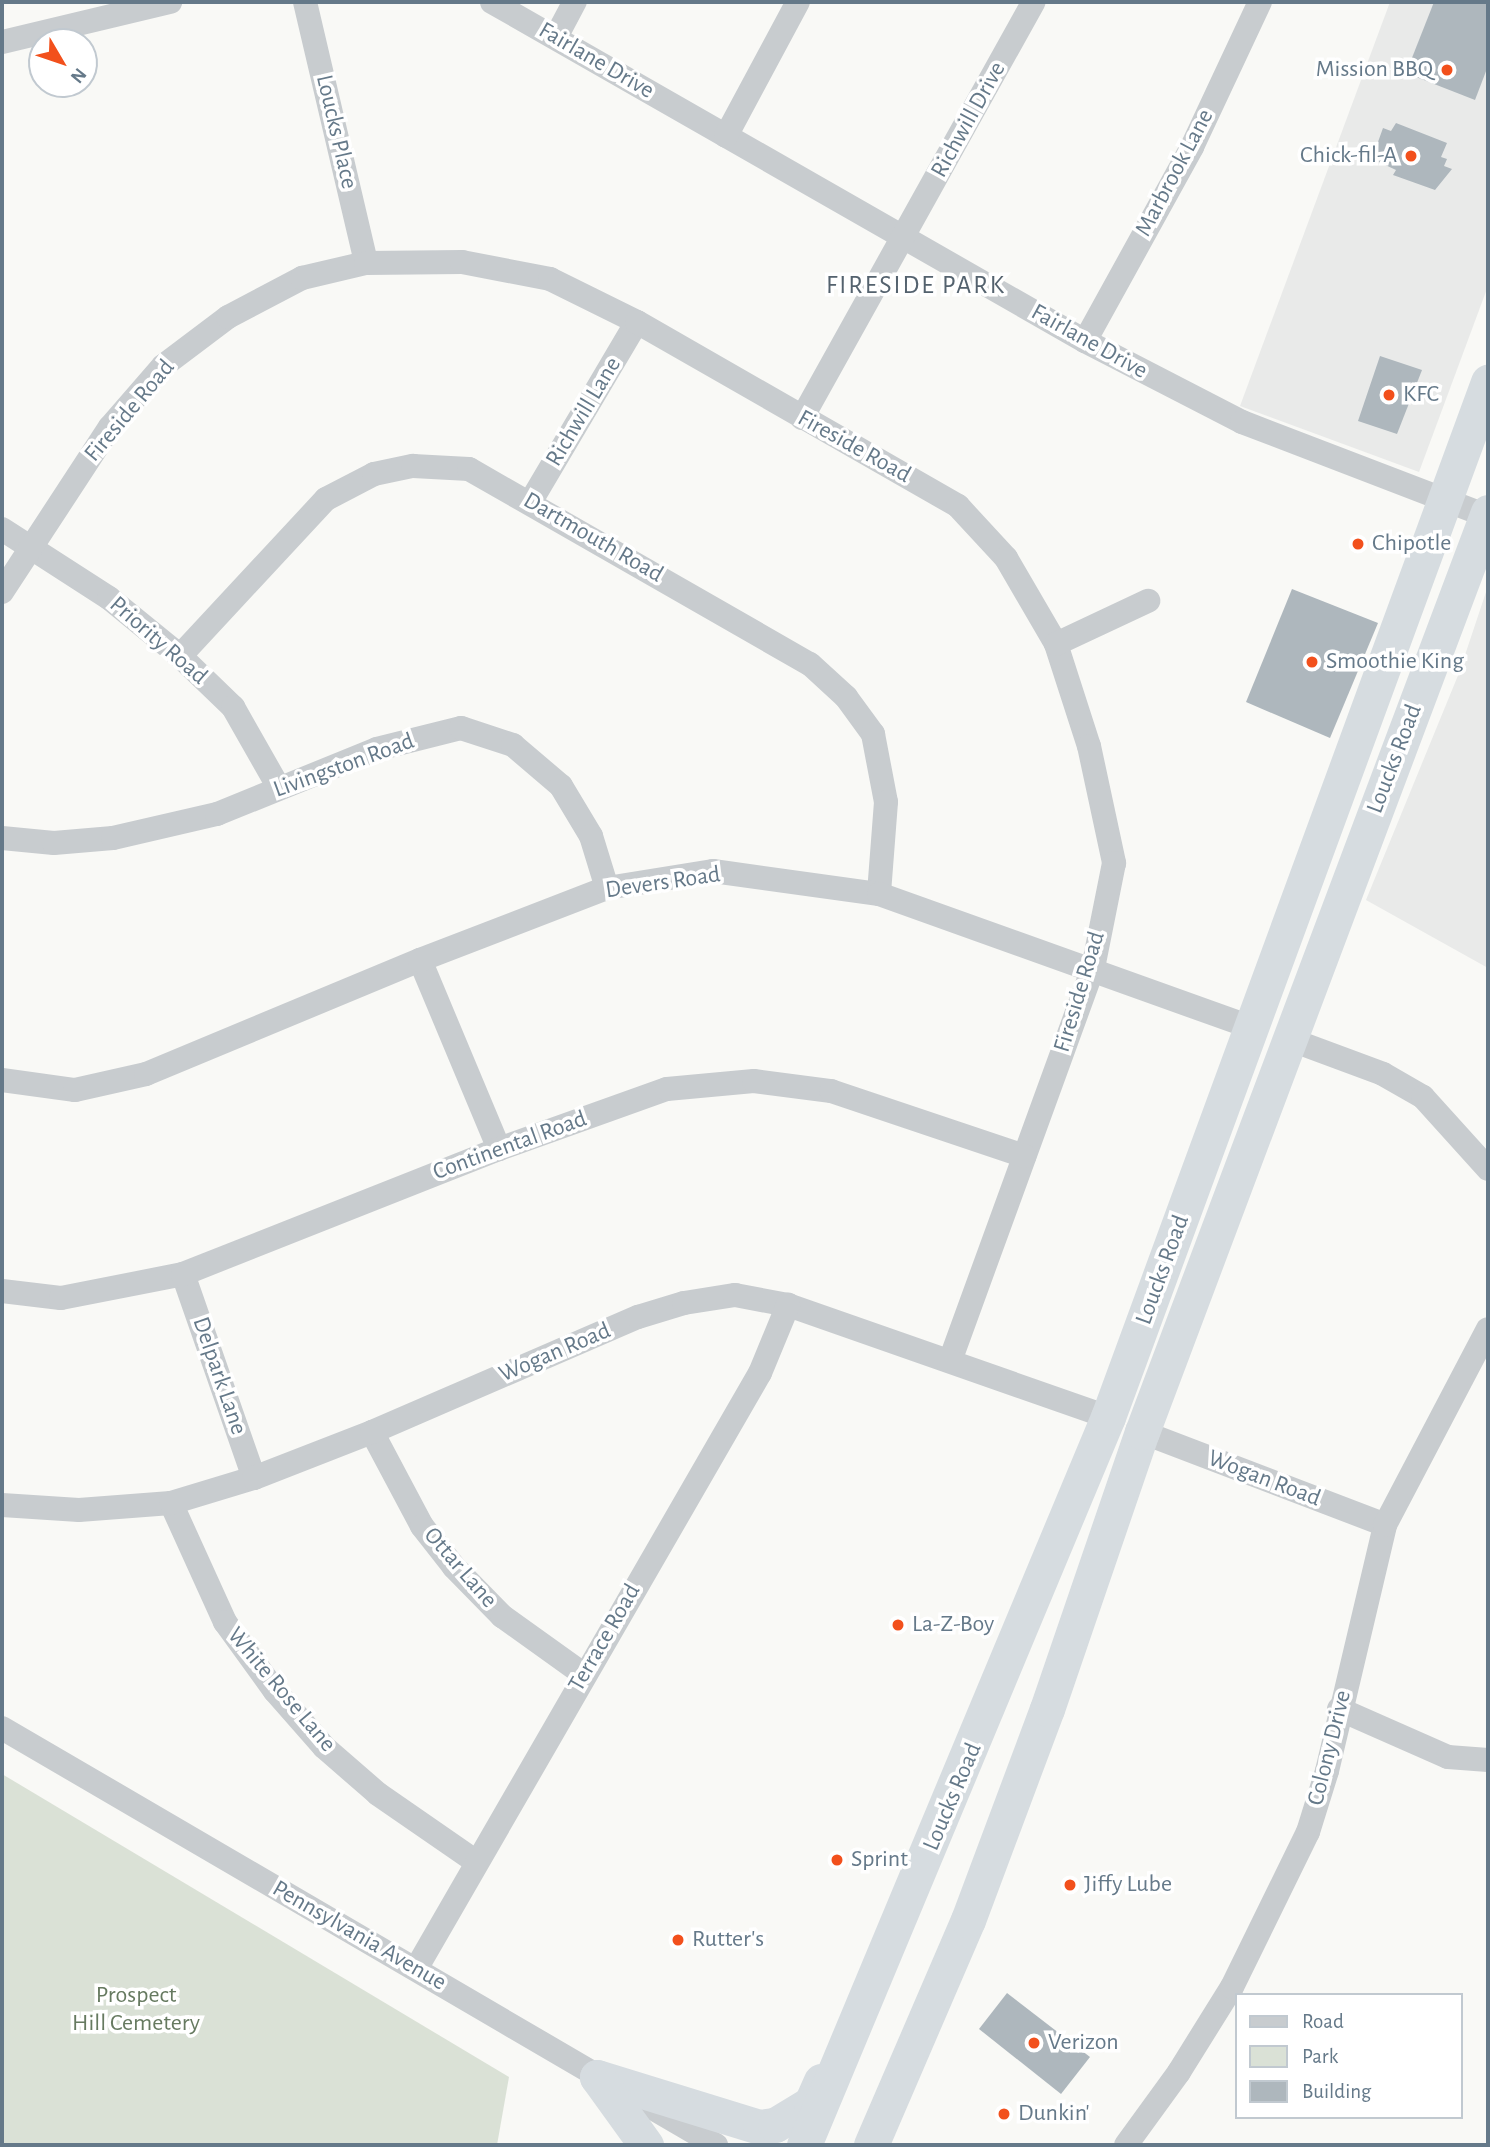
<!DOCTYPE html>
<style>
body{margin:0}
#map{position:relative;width:1490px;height:2147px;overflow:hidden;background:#f9f9f6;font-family:"Alegreya Sans",sans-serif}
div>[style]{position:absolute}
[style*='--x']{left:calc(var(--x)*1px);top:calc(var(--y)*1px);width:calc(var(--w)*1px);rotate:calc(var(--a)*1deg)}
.built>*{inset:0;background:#e9eae9}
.green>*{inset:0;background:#dae1d6}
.building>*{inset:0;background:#aeb7bd}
.minor>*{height:24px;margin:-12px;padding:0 12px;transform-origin:12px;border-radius:12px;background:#c8cccf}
.highway>*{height:35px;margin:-17.5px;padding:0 17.5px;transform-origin:17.5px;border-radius:17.5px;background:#d6dce0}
.dots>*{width:19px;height:19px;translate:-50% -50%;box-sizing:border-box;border:4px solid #fff;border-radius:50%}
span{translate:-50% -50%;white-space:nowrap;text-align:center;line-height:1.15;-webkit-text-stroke:7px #fff;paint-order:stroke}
.street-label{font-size:24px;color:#657989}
.poi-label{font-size:24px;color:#657989}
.right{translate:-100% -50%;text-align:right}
.left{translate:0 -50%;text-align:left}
.park-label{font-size:24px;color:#667a60}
.neighbourhood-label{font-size:26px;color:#54626e;letter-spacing:2px}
.frame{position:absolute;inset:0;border:4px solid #657989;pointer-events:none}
.legend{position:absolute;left:1235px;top:1993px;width:228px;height:126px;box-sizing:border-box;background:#fff;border:2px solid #c1c9d0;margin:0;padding:9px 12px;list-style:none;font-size:21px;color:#657989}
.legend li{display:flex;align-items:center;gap:14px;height:35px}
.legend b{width:35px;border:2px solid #c1c9d0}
.north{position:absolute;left:28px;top:28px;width:70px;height:70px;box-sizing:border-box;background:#fff;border:2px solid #c1c9d0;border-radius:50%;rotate:129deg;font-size:19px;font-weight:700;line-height:28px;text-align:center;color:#657989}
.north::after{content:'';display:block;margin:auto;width:24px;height:32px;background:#f2501c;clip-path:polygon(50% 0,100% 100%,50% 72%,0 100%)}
</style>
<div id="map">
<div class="built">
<i style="clip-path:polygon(1390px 2px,1488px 2px,1488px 286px,1419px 472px,1240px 406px)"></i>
<i style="clip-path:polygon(1488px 586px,1488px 968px,1366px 900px,1459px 673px)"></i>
</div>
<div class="green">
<i style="clip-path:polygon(2px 1774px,509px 2077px,497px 2145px,2px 2145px)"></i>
</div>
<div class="building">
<i style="clip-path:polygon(1434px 2px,1488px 2px,1488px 66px,1475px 100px,1406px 73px)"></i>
<i style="clip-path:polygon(1396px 123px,1447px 143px,1441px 157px,1447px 159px,1444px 166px,1452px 169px,1435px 190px,1393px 175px,1396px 170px,1379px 162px,1381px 156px,1374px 153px,1383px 128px,1391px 131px)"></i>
<i style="clip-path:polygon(1380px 356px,1422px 370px,1397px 434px,1358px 421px)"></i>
<i style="clip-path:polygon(1292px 589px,1378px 623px,1330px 738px,1246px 702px)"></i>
<i style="clip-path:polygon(1007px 1993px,1090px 2057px,1061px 2094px,979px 2029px)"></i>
</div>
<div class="minor">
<i style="--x:305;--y:2;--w:268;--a:76.8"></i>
<i style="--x:492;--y:2;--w:683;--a:29.76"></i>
<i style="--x:1085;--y:341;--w:177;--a:27.3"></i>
<i style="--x:1242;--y:422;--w:262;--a:21"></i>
<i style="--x:556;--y:37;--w:40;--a:-62"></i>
<i style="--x:2;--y:42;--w:173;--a:-13.4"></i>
<i style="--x:726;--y:136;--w:152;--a:-61.8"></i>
<i style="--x:1085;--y:341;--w:222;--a:-61.1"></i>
<i style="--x:1192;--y:147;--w:160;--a:-64.9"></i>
<i style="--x:802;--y:418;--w:476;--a:-60.9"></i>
<i style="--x:531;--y:501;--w:208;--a:-59.4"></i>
<i style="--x:2;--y:529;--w:127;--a:32.8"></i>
<i style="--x:109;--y:598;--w:92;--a:39.2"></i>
<i style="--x:180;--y:656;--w:74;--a:43.9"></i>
<i style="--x:233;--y:707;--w:93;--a:60.4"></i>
<i style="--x:2;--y:592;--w:197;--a:-56.8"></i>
<i style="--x:110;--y:427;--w:81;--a:-49"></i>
<i style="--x:163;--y:366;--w:81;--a:-37"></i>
<i style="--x:228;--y:317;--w:84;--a:-27.8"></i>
<i style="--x:302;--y:278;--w:66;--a:-13.2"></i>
<i style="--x:366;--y:263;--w:96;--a:-0.6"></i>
<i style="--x:462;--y:262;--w:90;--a:10.9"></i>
<i style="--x:550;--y:279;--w:97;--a:26.3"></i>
<i style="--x:637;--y:322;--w:370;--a:29.8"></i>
<i style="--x:958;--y:506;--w:71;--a:47.3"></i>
<i style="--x:1006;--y:558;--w:99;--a:59.8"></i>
<i style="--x:1056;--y:644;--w:107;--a:72.1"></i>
<i style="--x:1089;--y:746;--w:120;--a:77.9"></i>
<i style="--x:1114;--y:863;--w:107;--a:101.3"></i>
<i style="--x:1093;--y:968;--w:418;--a:110"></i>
<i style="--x:1056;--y:644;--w:102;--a:-25.1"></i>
<i style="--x:180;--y:656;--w:214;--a:-47.1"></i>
<i style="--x:326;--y:499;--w:54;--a:-27.5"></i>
<i style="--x:374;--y:474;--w:40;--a:-12"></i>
<i style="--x:413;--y:466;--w:56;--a:3.1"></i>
<i style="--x:469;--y:469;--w:393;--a:29.8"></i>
<i style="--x:810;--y:664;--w:49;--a:42.5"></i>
<i style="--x:846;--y:697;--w:46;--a:53.9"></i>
<i style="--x:873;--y:734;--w:69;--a:79.2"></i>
<i style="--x:886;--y:802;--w:92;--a:94.4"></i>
<i style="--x:2;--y:838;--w:52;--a:5.5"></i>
<i style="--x:54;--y:843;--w:59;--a:-4.8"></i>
<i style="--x:113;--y:838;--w:107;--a:-13"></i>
<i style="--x:217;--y:814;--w:173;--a:-22.1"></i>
<i style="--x:377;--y:749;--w:87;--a:-14"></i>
<i style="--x:461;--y:728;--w:55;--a:18.1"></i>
<i style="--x:513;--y:745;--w:63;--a:40.5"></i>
<i style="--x:561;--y:786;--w:58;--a:59"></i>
<i style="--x:591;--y:836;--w:54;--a:72.9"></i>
<i style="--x:420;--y:960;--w:205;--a:67.3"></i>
<i style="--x:1289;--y:1039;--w:100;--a:20.4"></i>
<i style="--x:1383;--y:1074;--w:46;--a:29.9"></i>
<i style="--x:1423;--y:1097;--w:97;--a:47.9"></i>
<i style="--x:2;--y:1080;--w:74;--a:7.8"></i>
<i style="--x:75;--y:1090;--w:73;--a:-12.7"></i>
<i style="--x:146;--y:1074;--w:297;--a:-22.6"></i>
<i style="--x:420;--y:960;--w:200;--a:-21.1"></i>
<i style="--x:607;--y:888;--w:107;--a:-9.1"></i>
<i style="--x:713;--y:871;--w:168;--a:7.9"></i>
<i style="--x:879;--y:894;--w:397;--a:19.7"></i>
<i style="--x:183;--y:1274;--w:216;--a:70.8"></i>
<i style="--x:2;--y:1291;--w:59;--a:6.8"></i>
<i style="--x:61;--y:1298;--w:124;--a:-11.1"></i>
<i style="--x:183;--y:1274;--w:340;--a:-21.6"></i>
<i style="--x:499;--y:1149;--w:178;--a:-19.7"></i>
<i style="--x:667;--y:1089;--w:87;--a:-5.3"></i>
<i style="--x:754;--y:1081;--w:78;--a:7.4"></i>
<i style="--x:831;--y:1091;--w:204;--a:18.6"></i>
<i style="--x:372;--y:1432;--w:106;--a:62"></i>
<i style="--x:422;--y:1526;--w:52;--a:52"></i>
<i style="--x:454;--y:1567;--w:69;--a:45.6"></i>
<i style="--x:502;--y:1616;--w:100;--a:35.6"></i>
<i style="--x:1142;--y:1432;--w:260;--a:20.9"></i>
<i style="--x:171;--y:1503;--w:131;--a:65.6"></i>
<i style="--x:225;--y:1622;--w:85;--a:54.1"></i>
<i style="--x:275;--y:1691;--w:74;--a:48.8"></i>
<i style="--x:324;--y:1747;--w:72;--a:41"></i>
<i style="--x:378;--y:1794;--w:118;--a:34.6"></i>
<i style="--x:2;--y:1505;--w:77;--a:3.7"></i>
<i style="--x:79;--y:1510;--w:92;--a:-4.4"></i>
<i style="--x:171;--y:1503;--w:87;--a:-16.8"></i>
<i style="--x:254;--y:1478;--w:127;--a:-21.3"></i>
<i style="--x:372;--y:1432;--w:290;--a:-23.4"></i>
<i style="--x:638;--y:1317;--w:48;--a:-16.9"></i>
<i style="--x:684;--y:1303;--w:52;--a:-8.9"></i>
<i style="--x:735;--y:1295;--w:54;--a:10.7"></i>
<i style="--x:788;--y:1305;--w:339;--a:19.3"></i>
<i style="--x:1339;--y:1709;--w:119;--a:23.8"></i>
<i style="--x:1448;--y:1757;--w:40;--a:4.3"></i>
<i style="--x:2;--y:1728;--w:827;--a:30.29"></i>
<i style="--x:416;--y:1969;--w:688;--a:-60.01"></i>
<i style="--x:760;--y:1373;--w:74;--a:-67.6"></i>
<i style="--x:1126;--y:2145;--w:90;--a:-54"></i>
<i style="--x:1179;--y:2072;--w:100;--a:-58.1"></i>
<i style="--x:1232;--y:1987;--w:173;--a:-63.9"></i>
<i style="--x:1308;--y:1832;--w:64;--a:-72.7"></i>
<i style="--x:1327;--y:1771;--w:253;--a:-76.7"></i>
<i style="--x:1385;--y:1525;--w:221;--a:-62.3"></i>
</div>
<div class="highway">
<i style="--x:597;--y:2077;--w:170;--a:17.1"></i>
<i style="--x:760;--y:2127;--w:15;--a:-8"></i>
<i style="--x:775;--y:2125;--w:42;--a:-31.4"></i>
<i style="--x:811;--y:2103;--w:24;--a:-66"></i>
<i style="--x:597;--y:2077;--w:84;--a:54.2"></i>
<i style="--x:804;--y:2145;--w:789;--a:-67.34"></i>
<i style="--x:1108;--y:1417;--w:1103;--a:-69.84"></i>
<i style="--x:871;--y:2145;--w:245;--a:-66.7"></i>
<i style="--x:968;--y:1920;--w:225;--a:-69.5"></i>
<i style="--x:1047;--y:1709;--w:293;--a:-71.1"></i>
<i style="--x:1142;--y:1432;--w:983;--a:-69.39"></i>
</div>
<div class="dots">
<i style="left:1447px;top:70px;background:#f2501c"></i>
<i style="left:1411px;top:156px;background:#f2501c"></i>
<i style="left:1389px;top:395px;background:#f2501c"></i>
<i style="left:1358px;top:544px;background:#f2501c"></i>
<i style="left:1312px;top:662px;background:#f2501c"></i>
<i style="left:898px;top:1625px;background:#f2501c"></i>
<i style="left:837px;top:1860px;background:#f2501c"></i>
<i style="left:1070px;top:1885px;background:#f2501c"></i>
<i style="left:678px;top:1940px;background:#f2501c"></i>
<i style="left:1034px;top:2043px;background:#f2501c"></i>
<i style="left:1004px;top:2114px;background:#f2501c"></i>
</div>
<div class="street-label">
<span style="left:596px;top:61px;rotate:30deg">Fairlane Drive</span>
<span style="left:969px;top:120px;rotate:-61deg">Richwill Drive</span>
<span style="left:336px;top:132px;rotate:77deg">Loucks Place</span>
<span style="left:1175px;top:173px;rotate:-62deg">Marbrook Lane</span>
<span style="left:1089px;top:342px;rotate:29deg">Fairlane Drive</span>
<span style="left:130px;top:411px;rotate:-50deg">Fireside Road</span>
<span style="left:584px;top:412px;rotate:-59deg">Richwill Lane</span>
<span style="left:854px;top:447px;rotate:29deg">Fireside Road</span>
<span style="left:593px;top:538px;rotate:30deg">Dartmouth Road</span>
<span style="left:158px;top:641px;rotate:41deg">Priority Road</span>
<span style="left:1395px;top:759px;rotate:-69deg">Loucks Road</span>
<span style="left:344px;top:766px;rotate:-20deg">Livingston Road</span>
<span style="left:663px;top:883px;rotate:-8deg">Devers Road</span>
<span style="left:1080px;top:992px;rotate:-73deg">Fireside Road</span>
<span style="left:510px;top:1146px;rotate:-20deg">Continental Road</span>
<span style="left:1163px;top:1270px;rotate:-70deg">Loucks Road</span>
<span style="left:555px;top:1353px;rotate:-23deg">Wogan Road</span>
<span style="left:219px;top:1376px;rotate:71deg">Delpark Lane</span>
<span style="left:1264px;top:1479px;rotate:21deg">Wogan Road</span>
<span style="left:460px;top:1568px;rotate:49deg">Ottar Lane</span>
<span style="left:605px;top:1638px;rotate:-60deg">Terrace Road</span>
<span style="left:281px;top:1690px;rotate:50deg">White Rose Lane</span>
<span style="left:1330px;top:1748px;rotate:-76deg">Colony Drive</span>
<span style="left:953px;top:1797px;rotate:-67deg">Loucks Road</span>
<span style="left:359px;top:1936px;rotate:30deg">Pennsylvania Avenue</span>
</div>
<div class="poi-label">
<span class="right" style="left:1433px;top:70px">Mission BBQ</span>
<span class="right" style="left:1397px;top:156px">Chick-fil-A</span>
<span class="left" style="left:1403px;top:395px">KFC</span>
<span class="left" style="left:1372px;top:544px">Chipotle</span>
<span class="left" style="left:1326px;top:662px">Smoothie King</span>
<span class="left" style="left:912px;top:1625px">La-Z-Boy</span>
<span class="left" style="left:851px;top:1860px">Sprint</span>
<span class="left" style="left:1084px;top:1885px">Jiffy Lube</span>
<span class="left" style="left:692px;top:1940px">Rutter's</span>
<span class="left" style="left:1048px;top:2043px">Verizon</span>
<span class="left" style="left:1018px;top:2114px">Dunkin'</span>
</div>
<div class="park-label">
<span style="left:136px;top:2010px">Prospect<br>Hill Cemetery</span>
</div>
<div class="neighbourhood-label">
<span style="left:916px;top:286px">FIRESIDE PARK</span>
</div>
<div class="frame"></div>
<ul class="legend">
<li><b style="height:9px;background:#c8cccf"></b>Road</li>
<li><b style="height:19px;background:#dae1d6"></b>Park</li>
<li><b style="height:19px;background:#aeb7bd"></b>Building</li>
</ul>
<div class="north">N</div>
</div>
